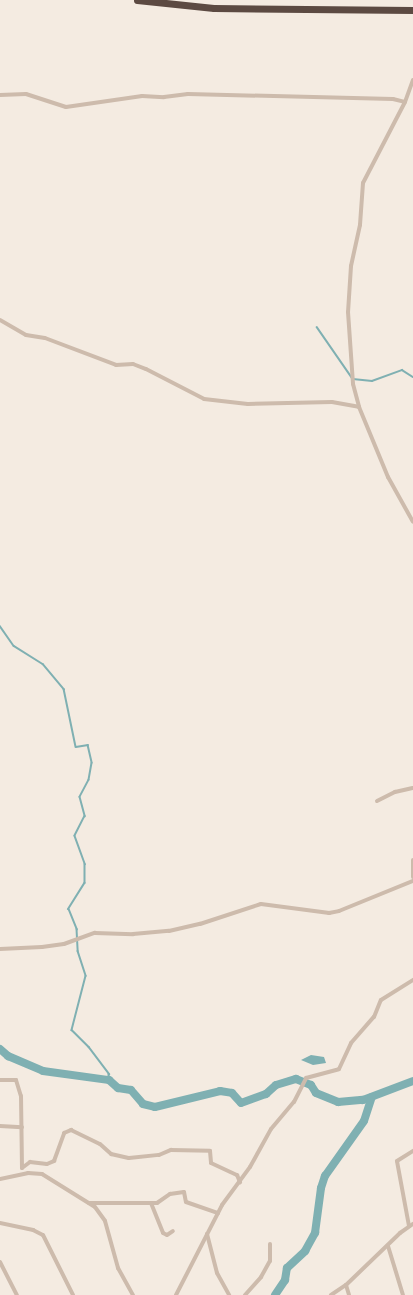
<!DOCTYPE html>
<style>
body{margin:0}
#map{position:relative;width:413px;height:1295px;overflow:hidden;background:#f4ebe1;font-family:Overpass,sans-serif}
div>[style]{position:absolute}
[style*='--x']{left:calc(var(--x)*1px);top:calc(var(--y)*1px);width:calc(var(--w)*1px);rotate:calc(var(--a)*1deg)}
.water>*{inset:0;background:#7fb0b2}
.stream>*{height:1.5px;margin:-0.75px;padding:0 0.75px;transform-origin:0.75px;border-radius:0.75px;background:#7fb0b2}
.river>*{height:8px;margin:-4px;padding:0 4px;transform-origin:4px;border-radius:4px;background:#7fb0b2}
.street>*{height:4px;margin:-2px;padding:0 2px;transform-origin:2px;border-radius:2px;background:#cdbbac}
.highway>*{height:7px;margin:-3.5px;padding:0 3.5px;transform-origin:3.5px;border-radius:3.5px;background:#5c4a42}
span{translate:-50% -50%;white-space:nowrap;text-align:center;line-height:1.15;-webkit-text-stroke:4px #fbf5ee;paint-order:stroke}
</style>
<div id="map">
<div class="water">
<i style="clip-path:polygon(311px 1055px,324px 1057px,326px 1063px,313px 1065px,301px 1060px)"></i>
</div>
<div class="stream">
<i style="--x:317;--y:327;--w:63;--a:55.3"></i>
<i style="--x:353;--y:379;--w:19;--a:6"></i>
<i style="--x:372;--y:381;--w:32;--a:-20"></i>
<i style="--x:402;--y:370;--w:13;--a:32"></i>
<i style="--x:0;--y:626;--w:24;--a:55"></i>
<i style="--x:14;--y:646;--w:34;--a:32"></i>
<i style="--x:43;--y:664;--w:33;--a:50"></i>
<i style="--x:64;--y:689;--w:59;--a:78.3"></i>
<i style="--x:76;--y:747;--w:12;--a:-9"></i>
<i style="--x:88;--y:745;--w:18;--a:77"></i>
<i style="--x:92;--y:763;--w:17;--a:100"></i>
<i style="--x:89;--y:780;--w:19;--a:118"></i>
<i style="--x:80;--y:797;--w:20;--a:75"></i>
<i style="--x:85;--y:816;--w:22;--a:117"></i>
<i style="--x:75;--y:836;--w:30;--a:70"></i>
<i style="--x:85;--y:864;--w:19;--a:90"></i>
<i style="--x:85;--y:883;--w:31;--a:122"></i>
<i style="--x:69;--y:909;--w:22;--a:68"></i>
<i style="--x:77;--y:929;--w:22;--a:87"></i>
<i style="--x:78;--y:951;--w:26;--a:72"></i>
<i style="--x:86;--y:976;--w:56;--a:104.5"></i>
<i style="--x:72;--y:1030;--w:24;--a:45"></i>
<i style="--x:89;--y:1047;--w:34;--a:53"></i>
<i style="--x:109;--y:1074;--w:6;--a:90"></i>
</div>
<div class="river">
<i style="--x:0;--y:1049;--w:11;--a:41"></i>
<i style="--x:8;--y:1056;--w:38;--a:23"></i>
<i style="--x:43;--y:1071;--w:67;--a:7.8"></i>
<i style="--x:109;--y:1080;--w:12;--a:42"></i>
<i style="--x:118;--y:1088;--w:13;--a:9"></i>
<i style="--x:131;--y:1090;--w:18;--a:49"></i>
<i style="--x:143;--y:1104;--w:12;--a:14"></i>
<i style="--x:155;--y:1107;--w:67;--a:-13.8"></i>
<i style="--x:220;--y:1091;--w:12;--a:9"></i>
<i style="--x:232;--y:1093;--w:13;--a:48"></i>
<i style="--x:241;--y:1103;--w:27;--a:-20"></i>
<i style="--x:266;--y:1094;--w:13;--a:-42"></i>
<i style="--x:276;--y:1085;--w:21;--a:-17"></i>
<i style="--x:296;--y:1079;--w:16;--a:22"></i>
<i style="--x:311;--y:1085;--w:9;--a:58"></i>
<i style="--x:316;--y:1093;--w:24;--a:22"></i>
<i style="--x:338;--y:1102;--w:25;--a:-5"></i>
<i style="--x:363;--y:1100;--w:53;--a:-20.8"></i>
<i style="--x:275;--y:1295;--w:18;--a:-56"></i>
<i style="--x:285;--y:1280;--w:12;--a:-81"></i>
<i style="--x:287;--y:1268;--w:25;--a:-43"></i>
<i style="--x:305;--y:1251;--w:21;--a:-61"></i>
<i style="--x:315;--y:1233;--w:45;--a:-82.4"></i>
<i style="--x:321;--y:1188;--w:13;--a:-72"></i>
<i style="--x:325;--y:1176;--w:67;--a:-54.7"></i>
<i style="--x:364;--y:1121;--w:25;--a:-72"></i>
</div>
<div class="street">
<i style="--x:413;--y:80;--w:23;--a:110"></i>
<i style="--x:405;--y:102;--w:91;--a:117.4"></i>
<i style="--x:363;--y:183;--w:42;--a:94.1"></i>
<i style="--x:360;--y:225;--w:42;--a:102.4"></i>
<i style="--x:351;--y:266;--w:46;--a:93.7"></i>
<i style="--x:348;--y:312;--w:72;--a:86"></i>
<i style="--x:353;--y:384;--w:24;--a:75"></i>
<i style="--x:359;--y:407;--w:76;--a:67.5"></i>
<i style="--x:388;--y:477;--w:51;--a:60.9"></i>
<i style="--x:0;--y:95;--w:26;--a:-2"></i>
<i style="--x:26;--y:94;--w:42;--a:18"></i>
<i style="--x:66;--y:107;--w:77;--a:-8.2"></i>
<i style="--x:142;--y:96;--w:22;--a:3"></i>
<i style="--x:164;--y:97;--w:24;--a:-7"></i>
<i style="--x:188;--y:94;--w:205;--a:1.4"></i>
<i style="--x:393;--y:99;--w:12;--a:14"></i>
<i style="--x:0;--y:320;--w:30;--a:30"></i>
<i style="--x:26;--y:335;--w:19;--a:9"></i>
<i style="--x:45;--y:338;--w:76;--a:20.8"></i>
<i style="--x:116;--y:365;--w:17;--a:-3"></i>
<i style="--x:133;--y:364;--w:14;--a:21"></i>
<i style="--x:146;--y:369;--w:65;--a:27.3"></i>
<i style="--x:204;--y:399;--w:44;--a:6.5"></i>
<i style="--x:248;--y:404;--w:84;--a:-1.4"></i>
<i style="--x:332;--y:402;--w:27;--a:10"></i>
<i style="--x:377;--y:801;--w:20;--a:-27"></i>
<i style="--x:395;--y:792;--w:18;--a:-13"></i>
<i style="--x:413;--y:860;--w:17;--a:90"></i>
<i style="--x:0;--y:949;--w:42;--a:-2.7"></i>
<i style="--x:42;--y:947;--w:22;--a:-8"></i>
<i style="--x:64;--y:944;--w:33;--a:-20"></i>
<i style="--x:95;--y:933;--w:38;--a:2"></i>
<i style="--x:133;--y:934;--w:36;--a:-5"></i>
<i style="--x:169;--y:931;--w:32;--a:-13"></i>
<i style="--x:200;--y:924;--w:64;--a:-18.2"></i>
<i style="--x:261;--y:904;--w:69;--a:7.5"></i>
<i style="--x:329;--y:913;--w:10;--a:-11"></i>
<i style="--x:339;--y:911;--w:80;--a:-22.1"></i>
<i style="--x:0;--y:1080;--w:16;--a:0"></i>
<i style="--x:16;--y:1080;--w:17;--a:73"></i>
<i style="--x:21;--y:1096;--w:72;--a:89.2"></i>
<i style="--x:0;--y:1126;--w:22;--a:3"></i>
<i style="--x:22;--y:1168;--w:10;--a:-37"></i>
<i style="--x:30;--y:1162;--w:17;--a:7"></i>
<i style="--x:47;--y:1164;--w:8;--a:-23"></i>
<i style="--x:54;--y:1161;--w:30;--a:-70"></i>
<i style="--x:64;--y:1133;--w:8;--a:-23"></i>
<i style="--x:71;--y:1130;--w:32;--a:26"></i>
<i style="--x:100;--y:1144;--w:15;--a:42"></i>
<i style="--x:111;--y:1154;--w:18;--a:13"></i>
<i style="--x:129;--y:1158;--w:30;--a:-6"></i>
<i style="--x:159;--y:1155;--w:13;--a:-23"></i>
<i style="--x:171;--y:1150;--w:39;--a:1"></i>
<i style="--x:210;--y:1151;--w:12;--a:85"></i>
<i style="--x:211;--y:1163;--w:29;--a:25"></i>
<i style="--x:237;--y:1175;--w:8;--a:67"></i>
<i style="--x:0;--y:1179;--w:29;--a:-12"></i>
<i style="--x:28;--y:1173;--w:14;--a:4"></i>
<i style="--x:42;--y:1174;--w:62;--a:31.9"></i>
<i style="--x:95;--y:1207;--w:17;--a:54"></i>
<i style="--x:105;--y:1221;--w:49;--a:74.5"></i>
<i style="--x:118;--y:1268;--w:31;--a:61"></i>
<i style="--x:89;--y:1203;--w:68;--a:0"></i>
<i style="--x:157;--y:1203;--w:16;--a:-35"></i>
<i style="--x:170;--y:1194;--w:14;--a:-8"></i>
<i style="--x:184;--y:1192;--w:10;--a:79"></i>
<i style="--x:186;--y:1202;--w:34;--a:19"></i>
<i style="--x:151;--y:1203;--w:32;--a:68"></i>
<i style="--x:163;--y:1233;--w:4;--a:27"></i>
<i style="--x:167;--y:1235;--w:7;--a:-34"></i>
<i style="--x:0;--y:1223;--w:34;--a:12"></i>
<i style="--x:33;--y:1230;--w:11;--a:27"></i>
<i style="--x:43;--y:1235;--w:67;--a:63.4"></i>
<i style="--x:409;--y:1226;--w:66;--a:-100.5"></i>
<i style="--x:397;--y:1161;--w:19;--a:-32"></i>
<i style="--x:207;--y:1234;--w:40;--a:75.6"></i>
<i style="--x:217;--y:1273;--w:25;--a:61"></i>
<i style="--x:388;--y:1246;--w:51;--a:73"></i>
<i style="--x:0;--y:1262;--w:37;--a:63"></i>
<i style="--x:346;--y:1285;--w:10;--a:73"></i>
<i style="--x:176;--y:1295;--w:101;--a:-62.9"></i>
<i style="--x:222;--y:1205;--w:47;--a:-53.6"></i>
<i style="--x:250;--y:1167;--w:43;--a:-61.1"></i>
<i style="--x:271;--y:1129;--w:35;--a:-50"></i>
<i style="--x:294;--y:1102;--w:27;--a:-63"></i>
<i style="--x:306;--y:1078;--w:34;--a:-15"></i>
<i style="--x:339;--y:1069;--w:29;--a:-65"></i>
<i style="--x:351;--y:1043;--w:35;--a:-49"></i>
<i style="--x:374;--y:1017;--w:18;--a:-68"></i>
<i style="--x:381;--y:1000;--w:38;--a:-32"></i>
<i style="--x:245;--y:1295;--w:24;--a:-48"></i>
<i style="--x:261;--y:1277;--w:18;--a:-61"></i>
<i style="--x:270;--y:1261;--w:17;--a:-90"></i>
<i style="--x:331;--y:1295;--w:18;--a:-34"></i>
<i style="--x:346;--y:1285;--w:75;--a:-43.9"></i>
<i style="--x:400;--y:1233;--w:16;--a:-35"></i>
</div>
<div class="highway">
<i style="--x:137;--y:0;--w:77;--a:5.9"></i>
<i style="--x:214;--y:8;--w:199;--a:0.6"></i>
</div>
</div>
